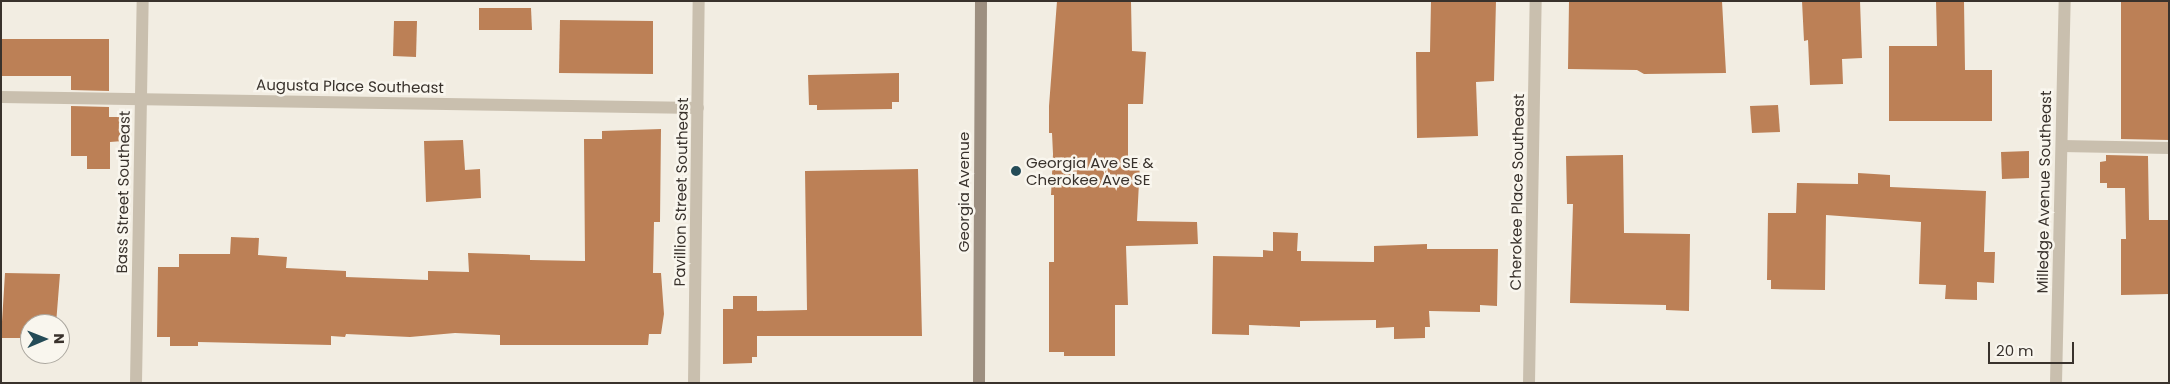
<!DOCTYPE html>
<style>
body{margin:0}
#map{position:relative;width:2170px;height:384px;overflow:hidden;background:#f2ede2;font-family:Poppins,sans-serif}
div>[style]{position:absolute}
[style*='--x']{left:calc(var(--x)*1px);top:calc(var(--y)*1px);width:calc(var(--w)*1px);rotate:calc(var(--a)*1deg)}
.building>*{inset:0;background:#bc8056}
.service>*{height:12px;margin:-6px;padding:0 6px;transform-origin:6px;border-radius:6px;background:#c9bfae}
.minor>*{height:12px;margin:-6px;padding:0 6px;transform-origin:6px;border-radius:6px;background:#c9bfae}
.secondary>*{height:12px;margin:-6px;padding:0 6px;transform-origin:6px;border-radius:6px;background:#9d8f80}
.dots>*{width:14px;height:14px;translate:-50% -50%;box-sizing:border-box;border:2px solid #f9f6ee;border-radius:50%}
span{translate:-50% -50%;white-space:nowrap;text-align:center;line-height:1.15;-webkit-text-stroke:5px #f9f6ee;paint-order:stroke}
.street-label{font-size:15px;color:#39322c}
.poi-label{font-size:15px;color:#39322c}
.left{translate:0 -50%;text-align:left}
.frame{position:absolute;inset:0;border:2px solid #39322c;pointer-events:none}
.north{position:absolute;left:20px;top:314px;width:50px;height:50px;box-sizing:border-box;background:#f9f6ee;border:1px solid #aca8a0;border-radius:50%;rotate:89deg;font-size:14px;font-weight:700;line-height:20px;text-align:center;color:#39322c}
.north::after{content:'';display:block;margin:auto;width:18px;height:22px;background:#244b57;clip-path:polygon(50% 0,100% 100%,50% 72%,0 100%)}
.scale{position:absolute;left:1988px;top:342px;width:86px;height:22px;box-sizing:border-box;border:2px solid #39322c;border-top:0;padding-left:6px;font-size:15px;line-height:18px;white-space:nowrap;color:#39322c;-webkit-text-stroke:4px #f9f6ee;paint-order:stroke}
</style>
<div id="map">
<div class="building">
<i style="clip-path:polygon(1057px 1px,1131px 1px,1132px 51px,1146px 52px,1143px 104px,1128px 104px,1128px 162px,1140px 163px,1137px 221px,1197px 222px,1198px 244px,1126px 246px,1128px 305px,1115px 305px,1115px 356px,1064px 356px,1064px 352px,1049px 352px,1049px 262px,1054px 262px,1054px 195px,1051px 195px,1053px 154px,1052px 133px,1049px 133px,1049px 106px)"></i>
<i style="clip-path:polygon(1431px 1px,1496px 1px,1494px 81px,1476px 82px,1478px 136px,1417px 138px,1416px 52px,1430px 52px)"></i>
<i style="clip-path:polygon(1569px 1px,1722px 1px,1726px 73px,1644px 74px,1637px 70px,1568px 69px)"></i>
<i style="clip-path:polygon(1802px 1px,1860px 1px,1862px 58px,1842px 59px,1843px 84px,1810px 85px,1808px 40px,1804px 41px)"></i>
<i style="clip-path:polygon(1936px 1px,1964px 1px,1965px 70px,1992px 70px,1992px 121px,1889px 121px,1889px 46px,1937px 46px)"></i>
<i style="clip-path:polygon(2121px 1px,2169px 1px,2169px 140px,2121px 139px)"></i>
<i style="clip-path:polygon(479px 8px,531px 8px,532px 30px,479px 30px)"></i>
<i style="clip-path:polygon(560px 20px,653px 21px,653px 74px,559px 73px)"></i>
<i style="clip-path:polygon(394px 21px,417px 21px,416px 57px,393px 56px)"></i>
<i style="clip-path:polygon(1px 39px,109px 39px,109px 91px,71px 90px,71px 76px,1px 76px)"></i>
<i style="clip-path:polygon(899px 73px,899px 102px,892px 102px,892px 109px,817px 110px,817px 105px,809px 105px,808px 75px)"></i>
<i style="clip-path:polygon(1778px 105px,1780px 132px,1752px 133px,1750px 106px)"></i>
<i style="clip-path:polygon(71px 106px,109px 107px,109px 117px,123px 117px,123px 141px,110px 142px,110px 169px,87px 169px,87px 156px,71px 156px)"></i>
<i style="clip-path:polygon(661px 129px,660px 222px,654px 222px,653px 273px,661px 273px,664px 314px,661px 334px,649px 334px,648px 345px,500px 345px,500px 335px,455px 333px,410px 337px,346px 334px,345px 337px,331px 336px,331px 345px,198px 342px,198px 346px,170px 346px,170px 337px,157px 337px,158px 267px,179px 267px,179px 254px,230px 254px,231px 237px,259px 238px,258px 255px,287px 257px,286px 268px,346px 271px,346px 277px,428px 280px,428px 271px,469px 272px,468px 253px,530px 255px,530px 260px,585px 261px,584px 139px,602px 139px,602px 131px)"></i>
<i style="clip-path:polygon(463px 140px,465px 170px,480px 169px,481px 198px,426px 202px,424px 141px)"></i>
<i style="clip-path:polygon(2029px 151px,2029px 178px,2002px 179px,2001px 152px)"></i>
<i style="clip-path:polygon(1623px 155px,1624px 233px,1690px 234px,1689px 311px,1666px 310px,1666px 305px,1570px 303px,1573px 204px,1567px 204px,1566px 156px)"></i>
<i style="clip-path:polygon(2106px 155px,2148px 156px,2149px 220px,2169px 220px,2169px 294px,2121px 295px,2121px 239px,2126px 239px,2125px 188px,2107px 188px,2107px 183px,2100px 183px,2100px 162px,2106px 161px)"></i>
<i style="clip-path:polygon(918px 169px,922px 336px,757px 336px,757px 357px,752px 357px,752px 363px,723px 364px,723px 309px,733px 309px,733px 296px,757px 296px,757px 311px,807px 310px,805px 171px)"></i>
<i style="clip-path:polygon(1858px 173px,1890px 175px,1890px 187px,1986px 191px,1984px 252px,1995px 252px,1994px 283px,1977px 282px,1977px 300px,1945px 299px,1946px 285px,1919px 284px,1921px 222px,1826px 215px,1825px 290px,1771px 289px,1771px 280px,1767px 280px,1768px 213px,1796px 213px,1797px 183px,1858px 184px)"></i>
<i style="clip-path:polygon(1273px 232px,1298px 233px,1297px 251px,1301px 251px,1301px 261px,1374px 262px,1374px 246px,1427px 244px,1427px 249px,1498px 249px,1497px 306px,1480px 305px,1480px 312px,1429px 311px,1430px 327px,1425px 327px,1425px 338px,1394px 339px,1394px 327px,1376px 328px,1376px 320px,1300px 321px,1300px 327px,1249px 325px,1249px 335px,1212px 334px,1213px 256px,1263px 257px,1263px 250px,1273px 251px)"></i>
<i style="clip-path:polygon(5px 273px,60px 274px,56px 324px,30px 324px,30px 338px,1px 338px)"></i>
</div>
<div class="service">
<i style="--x:2062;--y:146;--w:107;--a:1.1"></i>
</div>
<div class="minor">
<i style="--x:1;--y:97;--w:697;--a:0.9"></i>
<i style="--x:136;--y:383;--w:382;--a:-89"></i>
<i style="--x:694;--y:383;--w:382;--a:-89.3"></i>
<i style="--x:1529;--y:383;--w:382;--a:-89"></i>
<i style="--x:2056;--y:383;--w:382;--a:-88.7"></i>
</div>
<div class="secondary">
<i style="--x:979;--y:383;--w:382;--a:-89.7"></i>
</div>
<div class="dots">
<i style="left:1016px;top:171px;background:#244b57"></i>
</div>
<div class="street-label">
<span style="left:350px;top:86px;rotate:1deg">Augusta Place Southeast</span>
<span style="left:123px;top:192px;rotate:-89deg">Bass Street Southeast</span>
<span style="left:681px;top:192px;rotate:-89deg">Pavillion Street Southeast</span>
<span style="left:964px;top:192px;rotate:-90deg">Georgia Avenue</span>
<span style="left:1517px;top:192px;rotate:-89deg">Cherokee Place Southeast</span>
<span style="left:2044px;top:192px;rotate:-89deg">Milledge Avenue Southeast</span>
</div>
<div class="poi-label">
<span class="left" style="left:1026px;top:171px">Georgia Ave SE &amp;<br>Cherokee Ave SE</span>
</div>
<div class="frame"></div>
<div class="north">N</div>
<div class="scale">20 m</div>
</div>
